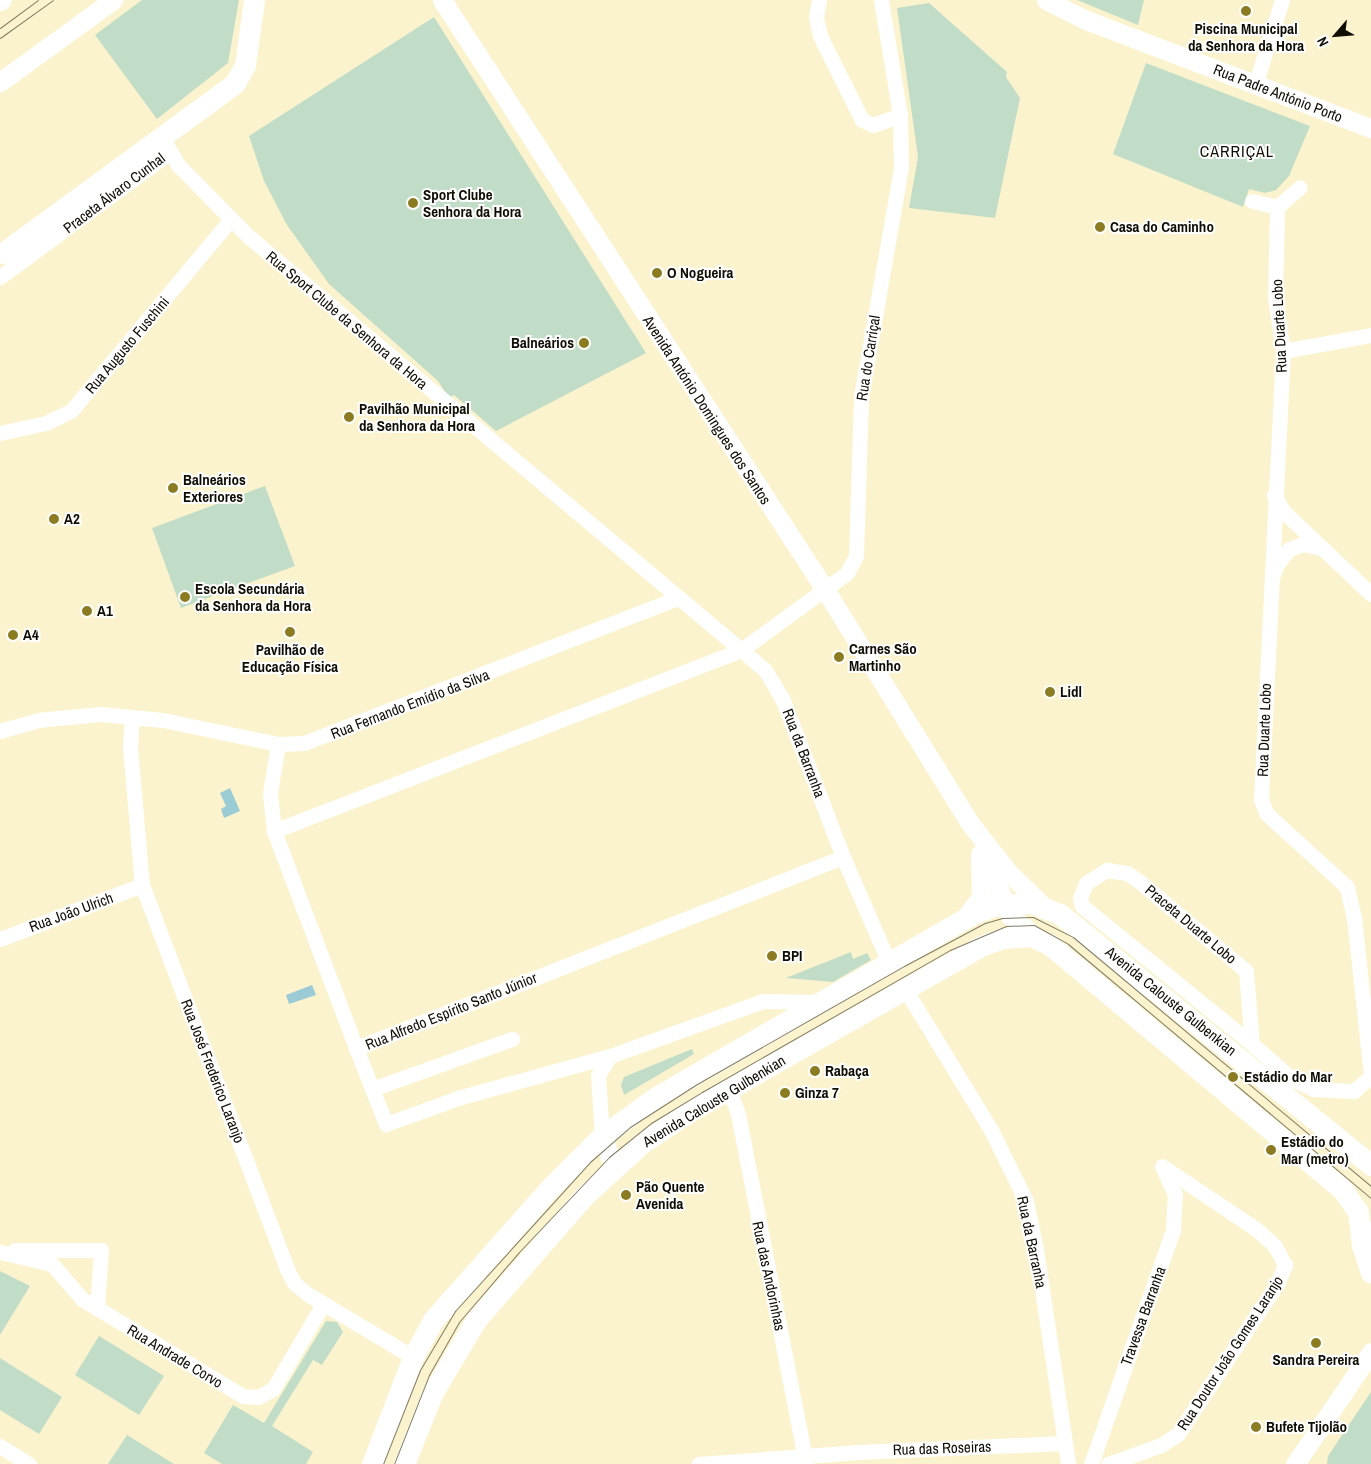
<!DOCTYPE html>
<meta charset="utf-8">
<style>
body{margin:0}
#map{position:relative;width:1371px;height:1464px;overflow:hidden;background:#fbf3ce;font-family:"Archivo Narrow",sans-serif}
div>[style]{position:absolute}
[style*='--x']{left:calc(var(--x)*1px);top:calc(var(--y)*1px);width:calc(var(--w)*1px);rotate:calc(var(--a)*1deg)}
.green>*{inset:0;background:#c1ddc7}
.water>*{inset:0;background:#9bcbd4}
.minor>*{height:15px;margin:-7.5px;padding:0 7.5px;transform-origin:7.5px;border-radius:7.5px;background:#fff}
.tertiary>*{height:19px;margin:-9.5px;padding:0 9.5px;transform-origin:9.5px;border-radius:9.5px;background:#fff}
.secondary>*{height:21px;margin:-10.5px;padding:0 10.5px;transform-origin:10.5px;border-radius:10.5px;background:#fff}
.tram>*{height:1px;margin:-0.5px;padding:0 0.5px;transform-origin:0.5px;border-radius:0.5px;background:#827c65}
.dots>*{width:14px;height:14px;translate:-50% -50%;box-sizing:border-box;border:2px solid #fff;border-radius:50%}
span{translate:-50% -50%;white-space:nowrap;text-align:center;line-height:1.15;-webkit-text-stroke:4px #fff;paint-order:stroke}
.poi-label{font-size:15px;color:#100d03;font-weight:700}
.left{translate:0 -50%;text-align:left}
.right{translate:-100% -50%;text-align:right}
.street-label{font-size:15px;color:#100d03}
.neighbourhood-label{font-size:16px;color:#100d03;letter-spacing:1px}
.north{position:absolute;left:1311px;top:10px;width:50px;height:50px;-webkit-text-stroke:4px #fff;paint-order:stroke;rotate:243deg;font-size:14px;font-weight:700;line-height:20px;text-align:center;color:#100d03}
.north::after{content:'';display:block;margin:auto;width:18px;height:22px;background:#100d03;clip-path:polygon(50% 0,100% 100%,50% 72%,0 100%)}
</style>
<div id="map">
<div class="green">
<i style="clip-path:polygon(142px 0,239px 0,228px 63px,157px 119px,95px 35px)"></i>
<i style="clip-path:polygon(1077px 0,1144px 0,1138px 25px)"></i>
<i style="clip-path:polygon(929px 3px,1007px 72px,1006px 77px,1020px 98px,995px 218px,909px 208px,918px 157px,897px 8px)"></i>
<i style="clip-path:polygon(434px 17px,646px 353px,496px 431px,454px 395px,449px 398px,438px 381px,329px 284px,287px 225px,264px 181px,249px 136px)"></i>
<i style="clip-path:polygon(1146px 63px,1310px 126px,1289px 176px,1276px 190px,1265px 193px,1249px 189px,1243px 207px,1113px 154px)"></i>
<i style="clip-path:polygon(265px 486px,295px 566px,181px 608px,152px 528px)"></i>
<i style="clip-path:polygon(851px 952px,853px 959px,867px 953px,871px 960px,833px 982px,786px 978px)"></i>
<i style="clip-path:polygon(692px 1049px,694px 1054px,624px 1095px,621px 1085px,624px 1077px)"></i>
<i style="clip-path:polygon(0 1271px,30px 1286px,0 1335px)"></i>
<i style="clip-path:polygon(326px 1321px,337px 1322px,343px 1332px,322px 1365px,313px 1360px,272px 1426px,313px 1452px,306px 1464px,222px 1464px,204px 1453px,233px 1405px,264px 1423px)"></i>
<i style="clip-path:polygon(99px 1336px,164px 1376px,139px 1415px,75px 1375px)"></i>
<i style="clip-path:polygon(0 1358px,62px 1397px,39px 1434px,0 1410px)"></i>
<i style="clip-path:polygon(1371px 1392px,1371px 1464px,1327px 1464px,1328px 1456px)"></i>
<i style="clip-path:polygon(127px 1435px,174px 1464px,108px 1464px)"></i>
</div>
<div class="water">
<i style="clip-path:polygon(230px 788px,240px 811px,224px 818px,221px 809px,226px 806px,220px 793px)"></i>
<i style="clip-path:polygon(312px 985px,316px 995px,289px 1004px,286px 995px)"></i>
</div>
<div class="minor">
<i style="--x:819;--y:0;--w:17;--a:100"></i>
<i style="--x:816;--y:17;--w:19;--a:78"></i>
<i style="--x:820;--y:36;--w:94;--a:63.4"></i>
<i style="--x:862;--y:120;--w:12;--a:24"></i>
<i style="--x:873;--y:125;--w:29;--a:-20"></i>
<i style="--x:1255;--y:85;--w:89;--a:-72.4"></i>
<i style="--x:162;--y:137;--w:34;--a:60"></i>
<i style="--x:179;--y:166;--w:98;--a:45.4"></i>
<i style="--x:248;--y:236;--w:675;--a:40.01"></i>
<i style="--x:765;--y:670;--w:33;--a:59"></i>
<i style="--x:782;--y:698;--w:170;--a:69"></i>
<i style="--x:843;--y:857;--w:116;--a:66.5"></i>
<i style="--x:1252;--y:201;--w:26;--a:13"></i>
<i style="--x:1277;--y:207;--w:30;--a:-41"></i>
<i style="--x:0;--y:277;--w:210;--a:-36.3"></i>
<i style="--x:1283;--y:351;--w:89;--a:-10.3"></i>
<i style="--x:0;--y:433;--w:47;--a:-12.3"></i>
<i style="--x:46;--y:423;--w:28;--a:-26"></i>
<i style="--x:71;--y:411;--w:249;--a:-50.2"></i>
<i style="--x:1274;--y:495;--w:21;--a:59"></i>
<i style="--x:1285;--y:513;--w:118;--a:43.3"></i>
<i style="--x:1273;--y:575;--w:12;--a:-70"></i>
<i style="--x:1277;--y:564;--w:19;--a:-51"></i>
<i style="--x:1289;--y:549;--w:15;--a:-20"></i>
<i style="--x:1303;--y:544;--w:18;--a:13"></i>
<i style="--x:132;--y:717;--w:31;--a:94"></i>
<i style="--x:130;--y:748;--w:138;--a:85"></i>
<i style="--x:142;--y:885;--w:408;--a:69.3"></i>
<i style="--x:286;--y:1267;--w:18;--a:63"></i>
<i style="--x:294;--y:1283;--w:19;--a:39"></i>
<i style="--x:309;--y:1295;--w:121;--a:30.8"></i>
<i style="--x:0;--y:731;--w:40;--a:-16"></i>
<i style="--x:38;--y:720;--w:62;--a:-5.5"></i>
<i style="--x:100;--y:714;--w:63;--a:5.4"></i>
<i style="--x:163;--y:720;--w:117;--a:11.8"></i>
<i style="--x:278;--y:744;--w:26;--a:-2"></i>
<i style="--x:304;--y:743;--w:400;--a:-21.2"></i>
<i style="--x:278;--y:744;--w:50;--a:99.3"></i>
<i style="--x:270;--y:793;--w:38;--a:84"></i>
<i style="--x:274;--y:831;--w:232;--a:69.3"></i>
<i style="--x:356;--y:1048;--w:523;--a:-21.41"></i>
<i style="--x:274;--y:831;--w:501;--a:-21.19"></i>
<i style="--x:741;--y:650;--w:131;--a:-36"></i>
<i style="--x:847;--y:573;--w:19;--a:-62"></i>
<i style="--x:856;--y:556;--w:159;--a:-88.2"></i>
<i style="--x:861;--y:397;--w:232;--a:-80.1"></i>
<i style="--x:901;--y:168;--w:53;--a:-91.1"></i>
<i style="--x:900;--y:115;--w:117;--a:-99.4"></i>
<i style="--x:1107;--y:870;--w:20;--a:9"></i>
<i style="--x:1127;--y:873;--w:16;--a:35"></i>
<i style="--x:1140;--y:882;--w:138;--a:40"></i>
<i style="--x:1246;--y:971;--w:73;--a:85.3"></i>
<i style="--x:1252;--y:1044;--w:219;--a:-140.9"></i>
<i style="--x:1082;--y:906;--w:8;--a:-104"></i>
<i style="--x:1080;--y:898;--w:16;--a:-68"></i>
<i style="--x:1086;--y:883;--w:25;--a:-32"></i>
<i style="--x:0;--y:939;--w:152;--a:-20.8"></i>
<i style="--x:905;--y:989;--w:165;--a:58.6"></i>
<i style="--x:991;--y:1130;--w:79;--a:63.8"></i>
<i style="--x:1026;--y:1201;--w:49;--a:78.2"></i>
<i style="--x:1036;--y:1249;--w:217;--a:81.5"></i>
<i style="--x:1252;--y:1044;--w:53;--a:41.2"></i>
<i style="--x:1292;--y:1079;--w:23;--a:25"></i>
<i style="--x:1313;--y:1089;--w:41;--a:2.8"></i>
<i style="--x:1354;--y:1091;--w:23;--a:-41"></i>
<i style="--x:1371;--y:1076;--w:159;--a:-96.1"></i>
<i style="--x:1354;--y:918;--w:32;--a:-103"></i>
<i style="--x:1347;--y:887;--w:108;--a:-137.6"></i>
<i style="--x:1267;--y:814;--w:15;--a:-113"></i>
<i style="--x:1261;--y:800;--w:450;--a:-87.2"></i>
<i style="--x:1283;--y:351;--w:55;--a:-98.4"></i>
<i style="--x:1275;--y:297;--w:90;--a:-88.7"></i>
<i style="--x:356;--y:1048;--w:82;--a:68.5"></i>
<i style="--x:386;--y:1124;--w:80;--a:-19.8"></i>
<i style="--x:461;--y:1097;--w:155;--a:-15.4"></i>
<i style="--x:372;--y:1089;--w:149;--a:-19.7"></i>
<i style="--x:729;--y:1089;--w:27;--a:70"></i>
<i style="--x:738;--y:1114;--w:357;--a:79"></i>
<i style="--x:602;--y:1136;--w:61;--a:-93.8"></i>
<i style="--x:598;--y:1075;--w:22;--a:-58"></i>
<i style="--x:610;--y:1056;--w:163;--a:-19.8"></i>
<i style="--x:763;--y:1001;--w:58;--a:1"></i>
<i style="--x:15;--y:1250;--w:86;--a:0"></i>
<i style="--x:101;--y:1250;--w:59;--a:93.9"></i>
<i style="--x:0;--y:1252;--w:53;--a:13"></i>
<i style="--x:52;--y:1264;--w:46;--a:49.4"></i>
<i style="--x:82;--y:1299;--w:188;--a:31.1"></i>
<i style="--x:243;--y:1396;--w:15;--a:4"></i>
<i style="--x:258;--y:1397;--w:17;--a:-28"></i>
<i style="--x:273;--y:1389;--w:99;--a:-59.5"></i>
<i style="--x:0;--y:1446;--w:34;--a:32"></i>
<i style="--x:699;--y:1464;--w:160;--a:-4.3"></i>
<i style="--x:859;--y:1452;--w:206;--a:-2.5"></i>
<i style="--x:1091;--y:1464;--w:248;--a:-70.7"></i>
<i style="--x:1173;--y:1230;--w:35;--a:-87"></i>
<i style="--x:1175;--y:1195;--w:30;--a:-114"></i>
<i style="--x:1108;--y:1464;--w:56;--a:-19.7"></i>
<i style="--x:1161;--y:1445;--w:20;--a:-33"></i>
<i style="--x:1178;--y:1434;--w:180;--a:-56.6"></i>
<i style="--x:1277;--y:1284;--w:21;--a:-67"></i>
<i style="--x:1285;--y:1265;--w:21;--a:-118"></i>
<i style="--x:1275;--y:1246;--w:25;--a:-138"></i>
<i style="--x:1256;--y:1229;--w:113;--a:-146.2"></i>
</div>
<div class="tertiary">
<i style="--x:442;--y:0;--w:705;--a:56.99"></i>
<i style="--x:826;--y:591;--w:272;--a:58.2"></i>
<i style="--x:969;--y:822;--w:63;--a:52"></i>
<i style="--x:1008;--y:872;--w:46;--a:44.1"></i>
<i style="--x:1046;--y:0;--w:45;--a:26.6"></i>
<i style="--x:1086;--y:20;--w:305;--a:20.8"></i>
<i style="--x:0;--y:1;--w:2;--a:-27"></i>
<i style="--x:0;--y:82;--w:140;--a:-36"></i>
<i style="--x:985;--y:855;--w:66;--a:67.7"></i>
<i style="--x:1010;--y:916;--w:36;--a:39"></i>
<i style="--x:965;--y:918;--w:26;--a:-53"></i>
<i style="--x:981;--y:897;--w:43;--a:-91.3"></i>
<i style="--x:602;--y:1136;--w:25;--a:69"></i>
<i style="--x:611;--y:1159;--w:10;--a:24"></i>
<i style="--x:1295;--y:1464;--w:135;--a:-55.8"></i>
</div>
<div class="secondary">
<i style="--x:3;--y:253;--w:288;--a:-36.2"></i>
<i style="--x:235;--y:83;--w:21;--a:-61"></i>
<i style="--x:245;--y:65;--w:66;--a:-82.1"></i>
<i style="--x:1366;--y:1231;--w:15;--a:106"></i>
<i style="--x:1362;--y:1245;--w:29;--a:72"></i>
<i style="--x:372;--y:1464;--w:115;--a:-69"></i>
<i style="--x:413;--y:1357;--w:42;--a:-61.6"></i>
<i style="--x:433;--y:1320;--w:175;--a:-48.5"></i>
<i style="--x:549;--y:1189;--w:75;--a:-45"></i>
<i style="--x:602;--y:1136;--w:67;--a:-35.8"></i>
<i style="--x:656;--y:1097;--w:370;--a:-30"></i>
<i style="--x:977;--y:912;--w:18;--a:-19"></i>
<i style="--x:994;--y:906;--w:37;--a:-5"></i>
<i style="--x:1031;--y:903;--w:31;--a:21"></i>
<i style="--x:1060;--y:914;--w:400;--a:38.9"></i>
<i style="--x:404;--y:1464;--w:78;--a:-68.1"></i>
<i style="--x:433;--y:1392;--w:84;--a:-59.2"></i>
<i style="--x:476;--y:1320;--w:164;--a:-48.9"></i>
<i style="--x:584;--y:1196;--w:79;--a:-42.4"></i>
<i style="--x:642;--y:1143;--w:60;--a:-33.4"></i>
<i style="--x:692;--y:1110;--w:245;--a:-29.6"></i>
<i style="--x:905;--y:989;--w:87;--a:-29.5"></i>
<i style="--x:981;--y:946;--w:23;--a:-20"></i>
<i style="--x:1003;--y:938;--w:28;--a:-4"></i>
<i style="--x:1031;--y:936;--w:21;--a:25"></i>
<i style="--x:1050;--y:945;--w:381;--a:39.9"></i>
<i style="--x:1342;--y:1189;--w:28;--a:55"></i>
<i style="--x:1358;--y:1212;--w:33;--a:83"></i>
</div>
<div class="tram">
<i style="--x:0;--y:28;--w:47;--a:-36.4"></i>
<i style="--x:0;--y:38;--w:65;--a:-35.6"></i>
<i style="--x:383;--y:1464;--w:101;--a:-68.5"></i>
<i style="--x:420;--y:1370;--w:69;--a:-59.3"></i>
<i style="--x:455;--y:1311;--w:201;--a:-47.8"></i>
<i style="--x:590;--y:1162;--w:53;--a:-41.2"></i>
<i style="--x:630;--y:1127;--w:80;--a:-32.7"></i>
<i style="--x:697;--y:1084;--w:238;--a:-29.7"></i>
<i style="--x:904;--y:966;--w:92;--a:-28"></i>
<i style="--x:985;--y:923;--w:18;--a:-16"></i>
<i style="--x:1002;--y:918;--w:31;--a:-2"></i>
<i style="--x:1033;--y:917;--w:45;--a:26.6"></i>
<i style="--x:1073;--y:937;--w:388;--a:39.9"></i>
<i style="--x:394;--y:1464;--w:96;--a:-68.5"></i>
<i style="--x:429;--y:1375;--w:61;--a:-60.5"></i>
<i style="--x:459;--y:1322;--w:92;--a:-49.4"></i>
<i style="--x:519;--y:1252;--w:131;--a:-46.5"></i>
<i style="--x:609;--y:1157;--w:54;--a:-39"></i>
<i style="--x:651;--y:1123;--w:60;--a:-31.3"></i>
<i style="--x:702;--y:1092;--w:286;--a:-29.8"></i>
<i style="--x:950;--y:950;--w:61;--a:-23.2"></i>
<i style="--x:1006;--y:926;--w:28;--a:-2"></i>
<i style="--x:1034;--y:925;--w:39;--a:29"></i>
<i style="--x:1068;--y:944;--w:395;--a:40"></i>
</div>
<div class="dots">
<i style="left:1246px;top:11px;background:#8b7c22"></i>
<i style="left:413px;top:203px;background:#8b7c22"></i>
<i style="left:1100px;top:227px;background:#8b7c22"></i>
<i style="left:657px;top:273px;background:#8b7c22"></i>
<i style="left:584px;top:343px;background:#8b7c22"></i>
<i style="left:349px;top:417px;background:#8b7c22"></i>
<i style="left:173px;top:488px;background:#8b7c22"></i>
<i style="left:54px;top:519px;background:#8b7c22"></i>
<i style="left:185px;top:597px;background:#8b7c22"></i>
<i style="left:87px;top:611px;background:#8b7c22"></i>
<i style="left:290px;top:632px;background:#8b7c22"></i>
<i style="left:13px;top:635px;background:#8b7c22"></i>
<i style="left:839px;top:657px;background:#8b7c22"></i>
<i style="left:1050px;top:692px;background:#8b7c22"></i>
<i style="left:772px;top:956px;background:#8b7c22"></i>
<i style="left:815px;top:1071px;background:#8b7c22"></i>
<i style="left:1233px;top:1077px;background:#8b7c22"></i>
<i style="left:785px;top:1093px;background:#8b7c22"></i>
<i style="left:1271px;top:1150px;background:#8b7c22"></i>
<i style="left:626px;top:1195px;background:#8b7c22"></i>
<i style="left:1316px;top:1343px;background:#8b7c22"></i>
<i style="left:1256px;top:1427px;background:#8b7c22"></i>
</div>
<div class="poi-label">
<span style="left:1246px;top:37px">Piscina Municipal<br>da Senhora da Hora</span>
<span class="left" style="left:423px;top:203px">Sport Clube<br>Senhora da Hora</span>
<span class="left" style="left:1110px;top:227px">Casa do Caminho</span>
<span class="left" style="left:667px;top:273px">O Nogueira</span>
<span class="right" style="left:574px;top:343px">Balneários</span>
<span class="left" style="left:359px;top:417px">Pavilhão Municipal<br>da Senhora da Hora</span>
<span class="left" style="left:183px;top:488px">Balneários<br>Exteriores</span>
<span class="left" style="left:64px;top:519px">A2</span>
<span class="left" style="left:195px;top:597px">Escola Secundária<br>da Senhora da Hora</span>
<span class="left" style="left:97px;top:611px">A1</span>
<span class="left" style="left:23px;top:635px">A4</span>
<span class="left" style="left:849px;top:657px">Carnes São<br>Martinho</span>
<span style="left:290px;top:658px">Pavilhão de<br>Educação Física</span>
<span class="left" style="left:1060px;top:692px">Lidl</span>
<span class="left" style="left:782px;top:956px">BPI</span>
<span class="left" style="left:825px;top:1071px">Rabaça</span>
<span class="left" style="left:1244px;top:1077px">Estádio do Mar</span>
<span class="left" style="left:795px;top:1093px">Ginza 7</span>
<span class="left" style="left:1281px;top:1150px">Estádio do<br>Mar (metro)</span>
<span class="left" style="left:636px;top:1195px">Pão Quente<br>Avenida</span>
<span style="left:1316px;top:1360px">Sandra Pereira</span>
<span class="left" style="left:1266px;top:1427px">Bufete Tijolão</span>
</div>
<div class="street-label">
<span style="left:1278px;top:93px;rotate:21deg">Rua Padre António Porto</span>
<span style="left:114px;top:193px;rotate:-37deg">Praceta Álvaro Cunhal</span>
<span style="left:347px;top:320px;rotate:40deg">Rua Sport Clube da Senhora da Hora</span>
<span style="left:1279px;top:326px;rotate:-93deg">Rua Duarte Lobo</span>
<span style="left:127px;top:345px;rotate:-50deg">Rua Augusto Fuschini</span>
<span style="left:868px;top:358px;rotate:-81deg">Rua do Carriçal</span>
<span style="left:707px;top:410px;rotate:57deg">Avenida António Domingues dos Santos</span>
<span style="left:410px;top:704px;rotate:-21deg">Rua Fernando Emídio da Silva</span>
<span style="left:1264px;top:730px;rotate:-88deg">Rua Duarte Lobo</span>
<span style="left:804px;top:753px;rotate:69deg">Rua da Barranha</span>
<span style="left:71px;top:912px;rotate:-20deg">Rua João Ulrich</span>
<span style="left:1191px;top:924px;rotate:40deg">Praceta Duarte Lobo</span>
<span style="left:1171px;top:1001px;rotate:39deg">Avenida Calouste Gulbenkian</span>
<span style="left:451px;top:1011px;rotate:-22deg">Rua Alfredo Espírito Santo Júnior</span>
<span style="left:213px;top:1071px;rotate:69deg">Rua José Frederico Laranjo</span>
<span style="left:714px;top:1101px;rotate:-31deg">Avenida Calouste Gulbenkian</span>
<span style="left:1032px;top:1242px;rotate:78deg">Rua da Barranha</span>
<span style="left:769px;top:1276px;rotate:78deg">Rua das Andorinhas</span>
<span style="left:1143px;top:1316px;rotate:-70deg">Travessa Barranha</span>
<span style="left:1230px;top:1353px;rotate:-57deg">Rua Doutor João Gomes Laranjo</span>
<span style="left:175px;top:1356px;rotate:31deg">Rua Andrade Corvo</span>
<span style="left:942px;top:1448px;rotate:-2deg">Rua das Roseiras</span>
</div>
<div class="neighbourhood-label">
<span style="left:1237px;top:151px">CARRIÇAL</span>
</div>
<div class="north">N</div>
</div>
